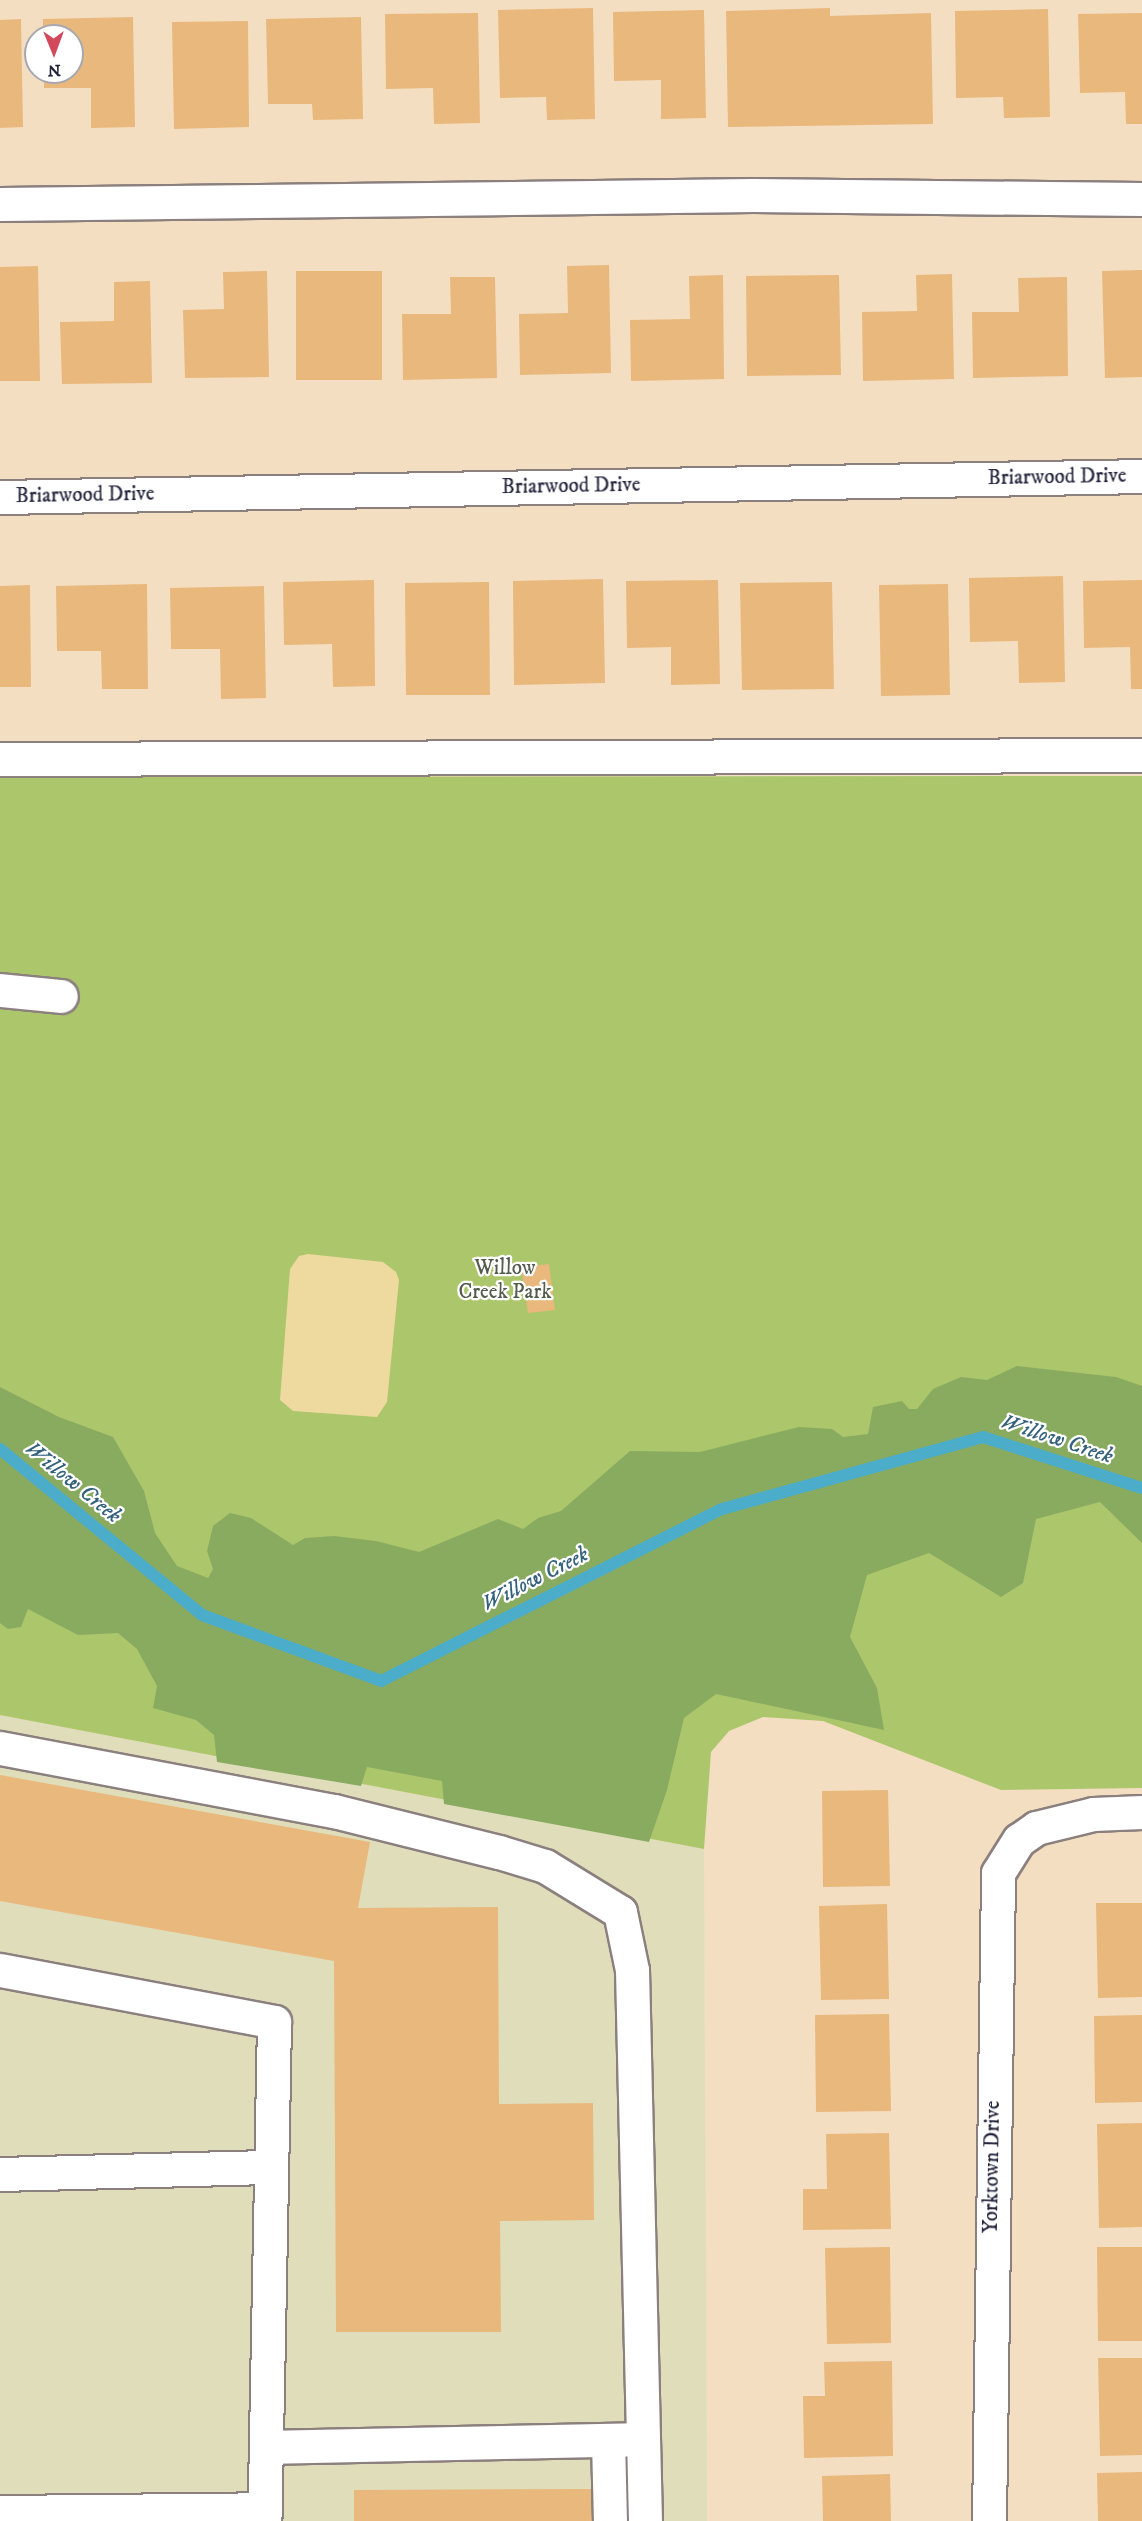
<!DOCTYPE html>
<style>
body{margin:0}
#map{position:relative;width:1142px;height:2521px;overflow:hidden;background:#f4dec1;font-family:"IM FELL DW Pica",serif}
div>[style]{position:absolute}
[style*='--x']{left:calc(var(--x)*1px);top:calc(var(--y)*1px);width:calc(var(--w)*1px);rotate:calc(var(--a)*1deg)}
.built>*{inset:0;background:#e0ddbb}
.green>*{inset:0;background:#acc66c}
.forest>*{inset:0;background:#89ab60}
.sand>*{inset:0;background:#eeda9e}
.stream>*{height:12px;margin:-6px;padding:0 6px;transform-origin:6px;border-radius:6px;background:#4badca}
.building>*{inset:0;background:#e9b87c}
.roads{filter:drop-shadow(2px 0 #8b807e) drop-shadow(-2px 0 #8b807e) drop-shadow(0 2px #8b807e) drop-shadow(0 -2px #8b807e)}
.minor>*{height:33px;margin:-16.5px;padding:0 16.5px;transform-origin:16.5px;border-radius:16.5px;background:#fff}
span{translate:-50% -50%;white-space:nowrap;text-align:center;line-height:1.15;-webkit-text-stroke:4.5px #fff;paint-order:stroke}
.street-label{font-size:21px;color:#22223b}
.park-label{font-size:21px;color:#525b4c}
.water-label{font-size:22px;color:#34617b;font-style:italic}
.north{position:absolute;left:24px;top:24px;width:60px;height:60px;box-sizing:border-box;background:#fff;border:2px solid #a7a7b1;border-radius:50%;rotate:179deg;font-size:16px;font-weight:700;line-height:24px;text-align:center;color:#22223b}
.north::after{content:'';display:block;margin:auto;width:21px;height:27px;background:#d1495b;clip-path:polygon(50% 0,100% 100%,50% 72%,0 100%)}
</style>
<div id="map">
<div class="built">
<i style="clip-path:polygon(0 1715px,704px 1849px,707px 2521px,0 2521px)"></i>
</div>
<div class="green">
<i style="clip-path:polygon(1142px 776px,1142px 1788px,1001px 1790px,823px 1721px,763px 1717px,729px 1731px,711px 1752px,704px 1849px,0 1715px,0 777px)"></i>
</div>
<div class="forest">
<i style="clip-path:polygon(1017px 1366px,1116px 1377px,1142px 1386px,1142px 1543px,1100px 1502px,1036px 1519px,1023px 1583px,1001px 1597px,929px 1553px,867px 1575px,850px 1637px,877px 1688px,884px 1730px,716px 1694px,684px 1718px,667px 1790px,649px 1842px,444px 1804px,442px 1781px,367px 1767px,361px 1786px,217px 1762px,214px 1735px,196px 1720px,153px 1708px,157px 1686px,137px 1649px,118px 1633px,78px 1635px,28px 1609px,21px 1627px,8px 1629px,0 1623px,0 1387px,59px 1417px,113px 1437px,144px 1491px,155px 1533px,177px 1566px,208px 1578px,213px 1569px,207px 1551px,213px 1526px,230px 1513px,251px 1518px,293px 1545px,305px 1538px,334px 1536px,376px 1541px,419px 1552px,498px 1519px,523px 1529px,538px 1518px,561px 1511px,630px 1451px,700px 1452px,799px 1427px,832px 1429px,843px 1437px,868px 1434px,873px 1407px,902px 1401px,909px 1409px,917px 1409px,933px 1389px,961px 1377px,987px 1380px)"></i>
</div>
<div class="sand">
<i style="clip-path:polygon(308px 1254px,383px 1262px,396px 1272px,399px 1280px,387px 1402px,377px 1417px,293px 1411px,280px 1400px,290px 1269px,299px 1256px)"></i>
</div>
<div class="stream">
<i style="--x:0;--y:1449;--w:261;--a:39.4"></i>
<i style="--x:202;--y:1615;--w:191;--a:20.2"></i>
<i style="--x:381;--y:1681;--w:382;--a:-26.8"></i>
<i style="--x:722;--y:1509;--w:271;--a:-15.4"></i>
<i style="--x:983;--y:1437;--w:167;--a:17.8"></i>
</div>
<div class="building">
<i style="clip-path:polygon(593px 8px,595px 119px,547px 120px,546px 97px,500px 98px,498px 10px)"></i>
<i style="clip-path:polygon(830px 8px,830px 16px,931px 13px,933px 124px,728px 127px,726px 11px)"></i>
<i style="clip-path:polygon(1048px 9px,1050px 117px,1004px 118px,1003px 97px,956px 98px,955px 11px)"></i>
<i style="clip-path:polygon(704px 10px,706px 118px,661px 119px,661px 80px,614px 81px,613px 12px)"></i>
<i style="clip-path:polygon(478px 13px,480px 123px,434px 124px,433px 88px,386px 89px,385px 14px)"></i>
<i style="clip-path:polygon(1142px 13px,1142px 124px,1126px 124px,1125px 92px,1080px 93px,1078px 14px)"></i>
<i style="clip-path:polygon(133px 17px,135px 127px,91px 128px,91px 88px,44px 88px,44px 72px,72px 72px,72px 36px,43px 36px,43px 19px)"></i>
<i style="clip-path:polygon(361px 17px,363px 119px,313px 120px,312px 104px,268px 104px,266px 19px)"></i>
<i style="clip-path:polygon(21px 19px,23px 127px,0 128px,0 20px)"></i>
<i style="clip-path:polygon(248px 21px,249px 127px,174px 129px,172px 22px)"></i>
<i style="clip-path:polygon(609px 265px,611px 373px,520px 375px,519px 314px,568px 313px,567px 266px)"></i>
<i style="clip-path:polygon(38px 266px,40px 381px,0 381px,0 267px)"></i>
<i style="clip-path:polygon(1142px 270px,1142px 377px,1105px 378px,1102px 271px)"></i>
<i style="clip-path:polygon(267px 271px,269px 377px,185px 378px,183px 310px,224px 309px,223px 272px)"></i>
<i style="clip-path:polygon(296px 271px,382px 271px,382px 380px,296px 380px)"></i>
<i style="clip-path:polygon(952px 274px,954px 379px,863px 381px,862px 312px,917px 311px,916px 275px)"></i>
<i style="clip-path:polygon(723px 275px,724px 379px,631px 381px,630px 320px,690px 319px,689px 276px)"></i>
<i style="clip-path:polygon(839px 275px,841px 375px,747px 376px,746px 276px)"></i>
<i style="clip-path:polygon(450px 277px,495px 277px,497px 378px,403px 380px,402px 314px,451px 314px)"></i>
<i style="clip-path:polygon(1067px 277px,1068px 376px,973px 378px,972px 312px,1019px 312px,1018px 278px)"></i>
<i style="clip-path:polygon(150px 281px,152px 383px,62px 384px,60px 322px,114px 321px,114px 282px)"></i>
<i style="clip-path:polygon(1063px 576px,1065px 682px,1019px 683px,1018px 641px,970px 642px,969px 578px)"></i>
<i style="clip-path:polygon(603px 579px,605px 683px,514px 685px,513px 581px)"></i>
<i style="clip-path:polygon(374px 580px,375px 686px,333px 687px,332px 644px,284px 645px,283px 582px)"></i>
<i style="clip-path:polygon(718px 580px,720px 684px,671px 685px,671px 647px,627px 648px,626px 581px)"></i>
<i style="clip-path:polygon(1142px 580px,1142px 689px,1131px 689px,1130px 647px,1084px 648px,1083px 581px)"></i>
<i style="clip-path:polygon(489px 582px,490px 695px,406px 695px,405px 583px)"></i>
<i style="clip-path:polygon(832px 582px,834px 689px,742px 690px,740px 583px)"></i>
<i style="clip-path:polygon(147px 584px,148px 689px,102px 689px,101px 651px,57px 651px,56px 586px)"></i>
<i style="clip-path:polygon(948px 584px,950px 695px,881px 696px,879px 585px)"></i>
<i style="clip-path:polygon(30px 585px,31px 687px,0 687px,0 586px)"></i>
<i style="clip-path:polygon(264px 586px,266px 698px,221px 699px,220px 649px,171px 649px,170px 588px)"></i>
<i style="clip-path:polygon(549px 1264px,555px 1310px,528px 1313px,521px 1267px)"></i>
<i style="clip-path:polygon(0 1775px,370px 1842px,358px 1908px,498px 1907px,499px 2104px,593px 2103px,594px 2220px,500px 2221px,501px 2332px,336px 2332px,334px 1961px,0 1901px)"></i>
<i style="clip-path:polygon(888px 1790px,890px 1886px,823px 1887px,822px 1791px)"></i>
<i style="clip-path:polygon(1096px 1903px,1142px 1903px,1142px 1997px,1098px 1998px)"></i>
<i style="clip-path:polygon(887px 1904px,889px 1999px,821px 2000px,819px 1906px)"></i>
<i style="clip-path:polygon(889px 2014px,891px 2111px,816px 2112px,815px 2015px)"></i>
<i style="clip-path:polygon(1142px 2015px,1142px 2102px,1095px 2103px,1094px 2016px)"></i>
<i style="clip-path:polygon(1142px 2123px,1142px 2227px,1099px 2228px,1097px 2124px)"></i>
<i style="clip-path:polygon(889px 2133px,891px 2229px,803px 2230px,803px 2189px,827px 2189px,826px 2134px)"></i>
<i style="clip-path:polygon(890px 2247px,891px 2343px,827px 2344px,825px 2248px)"></i>
<i style="clip-path:polygon(1097px 2247px,1142px 2247px,1142px 2341px,1098px 2341px)"></i>
<i style="clip-path:polygon(1098px 2358px,1142px 2358px,1142px 2455px,1100px 2456px)"></i>
<i style="clip-path:polygon(892px 2361px,893px 2456px,804px 2458px,803px 2396px,825px 2396px,824px 2362px)"></i>
<i style="clip-path:polygon(1142px 2472px,1142px 2521px,1098px 2521px,1097px 2473px)"></i>
<i style="clip-path:polygon(890px 2474px,891px 2521px,823px 2521px,822px 2476px)"></i>
<i style="clip-path:polygon(594px 2489px,594px 2521px,354px 2521px,354px 2490px)"></i>
</div>
<div class="roads">
<div class="minor">
<i style="--x:0;--y:204;--w:753;--a:-0.68"></i>
<i style="--x:753;--y:195;--w:389;--a:0.6"></i>
<i style="--x:0;--y:497;--w:1142;--a:-1.05"></i>
<i style="--x:0;--y:759;--w:1142;--a:-0.2"></i>
<i style="--x:0;--y:990;--w:61;--a:5.6"></i>
<i style="--x:0;--y:1748;--w:340;--a:10.7"></i>
<i style="--x:334;--y:1811;--w:170;--a:14"></i>
<i style="--x:499;--y:1852;--w:48;--a:16.9"></i>
<i style="--x:545;--y:1866;--w:88;--a:31.5"></i>
<i style="--x:620;--y:1912;--w:59;--a:78.3"></i>
<i style="--x:632;--y:1970;--w:551;--a:88.65"></i>
<i style="--x:0;--y:1970;--w:279;--a:10.7"></i>
<i style="--x:274;--y:2022;--w:499;--a:91.1"></i>
<i style="--x:0;--y:2174;--w:269;--a:-1.5"></i>
<i style="--x:608;--y:2440;--w:81;--a:88.6"></i>
<i style="--x:268;--y:2447;--w:375;--a:-1.2"></i>
<i style="--x:0;--y:2512;--w:265;--a:-0.6"></i>
<i style="--x:989;--y:2521;--w:648;--a:-89.2"></i>
<i style="--x:998;--y:1873;--w:39;--a:-58"></i>
<i style="--x:1019;--y:1840;--w:21;--a:-35"></i>
<i style="--x:1036;--y:1828;--w:59;--a:-13.8"></i>
<i style="--x:1093;--y:1814;--w:49;--a:-2.3"></i>
</div>
</div>
<div class="street-label">
<span style="left:1057px;top:477px;rotate:-1deg">Briarwood Drive</span>
<span style="left:571px;top:486px;rotate:-1deg">Briarwood Drive</span>
<span style="left:85px;top:495px;rotate:-1deg">Briarwood Drive</span>
<span style="left:992px;top:2167px;rotate:-89deg">Yorktown Drive</span>
</div>
<div class="park-label">
<span style="left:505px;top:1280px">Willow<br>Creek Park</span>
</div>
<div class="water-label">
<span style="left:1057px;top:1439px;rotate:18deg">Willow Creek</span>
<span style="left:73px;top:1482px;rotate:39deg">Willow Creek</span>
<span style="left:535px;top:1579px;rotate:-27deg">Willow Creek</span>
</div>
<div class="north">N</div>
</div>
